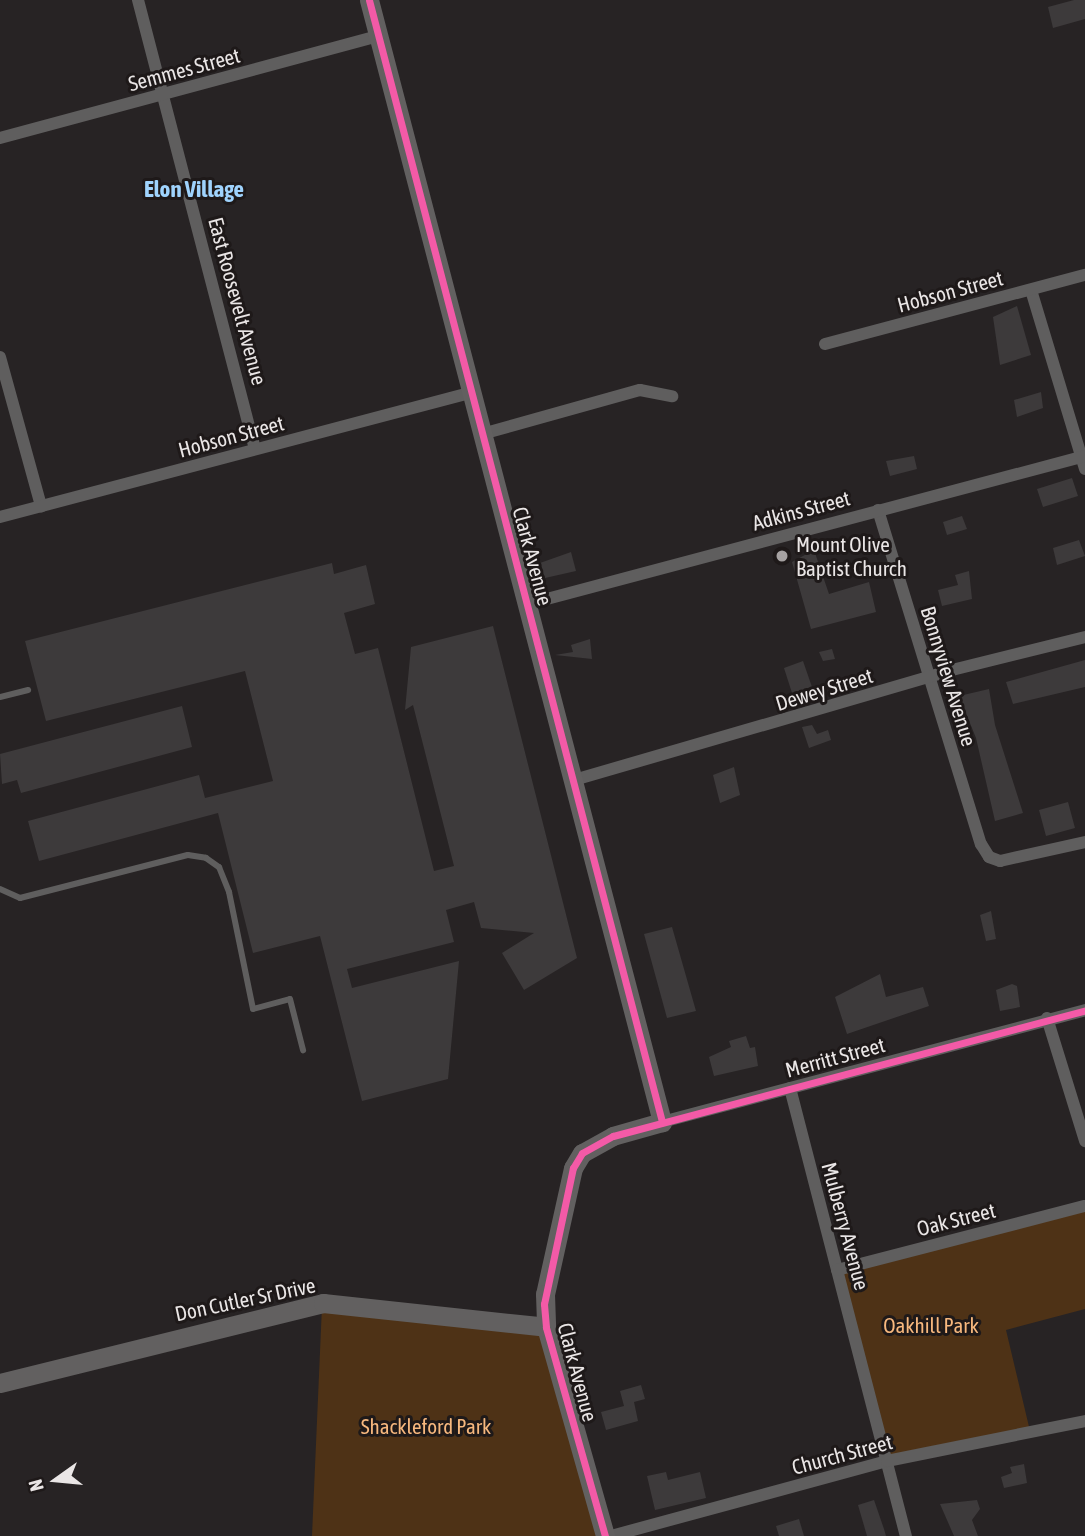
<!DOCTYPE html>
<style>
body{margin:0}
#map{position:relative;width:1085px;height:1536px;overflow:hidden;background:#272324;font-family:"Asap Condensed",sans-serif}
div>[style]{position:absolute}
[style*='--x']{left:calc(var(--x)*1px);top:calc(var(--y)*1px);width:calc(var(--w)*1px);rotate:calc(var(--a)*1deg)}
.green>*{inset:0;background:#4e3216}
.building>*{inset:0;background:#3d3a3b}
.lane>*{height:6px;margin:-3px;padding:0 3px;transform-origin:3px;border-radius:3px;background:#5f5e5e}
.street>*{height:12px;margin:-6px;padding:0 6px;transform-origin:6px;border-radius:6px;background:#5f5e5e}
.secondary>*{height:19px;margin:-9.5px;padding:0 9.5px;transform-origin:9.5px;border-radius:9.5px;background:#626060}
.cycleway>*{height:7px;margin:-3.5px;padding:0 3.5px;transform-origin:3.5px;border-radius:3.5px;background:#f35aa7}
.dots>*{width:19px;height:19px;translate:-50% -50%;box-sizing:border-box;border:4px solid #1e1919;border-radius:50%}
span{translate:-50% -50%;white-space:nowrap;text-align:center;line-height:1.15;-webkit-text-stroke:6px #1e1919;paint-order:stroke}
.street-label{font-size:21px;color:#eae6e6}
.poi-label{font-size:21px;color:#eae6e6}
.left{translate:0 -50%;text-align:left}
.park-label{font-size:21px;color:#f7b87e}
.neighbourhood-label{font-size:23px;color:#9fd3fd;font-weight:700}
.north{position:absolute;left:21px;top:1445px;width:70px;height:70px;-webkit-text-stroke:5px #1e1919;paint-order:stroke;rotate:255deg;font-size:19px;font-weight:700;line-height:28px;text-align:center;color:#eae6e6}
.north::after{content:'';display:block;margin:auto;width:24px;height:32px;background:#eae6e6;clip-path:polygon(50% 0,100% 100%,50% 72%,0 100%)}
</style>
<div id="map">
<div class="green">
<i style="clip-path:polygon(1085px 1209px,1085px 1309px,1006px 1330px,1030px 1431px,888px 1460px,839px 1271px)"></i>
<i style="clip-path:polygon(322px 1306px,544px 1329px,602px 1536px,312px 1536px)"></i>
</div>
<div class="building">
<i style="clip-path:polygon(1074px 0,1085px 0,1085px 19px,1053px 28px,1048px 7px)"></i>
<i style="clip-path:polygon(1017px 306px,1031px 355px,1000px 365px,993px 317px)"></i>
<i style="clip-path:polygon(1041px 392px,1043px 408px,1017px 417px,1014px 400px)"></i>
<i style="clip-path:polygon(914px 456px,917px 469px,890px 476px,886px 461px)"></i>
<i style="clip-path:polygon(1072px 478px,1078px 496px,1043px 507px,1037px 489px)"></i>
<i style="clip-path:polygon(962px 516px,967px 529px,947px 535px,943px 522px)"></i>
<i style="clip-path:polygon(1079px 540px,1085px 556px,1057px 565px,1053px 548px)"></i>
<i style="clip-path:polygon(814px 550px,829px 594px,869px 582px,876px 612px,811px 629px,792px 562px)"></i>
<i style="clip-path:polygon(571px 552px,576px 571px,545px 578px,540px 563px)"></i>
<i style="clip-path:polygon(332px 563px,334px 574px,366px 565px,375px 604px,344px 613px,355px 654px,378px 648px,434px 871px,454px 866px,413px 705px,405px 710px,411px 647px,493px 626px,577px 958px,524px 990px,502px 953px,534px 933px,481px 928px,474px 902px,446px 910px,454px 942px,347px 969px,352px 988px,459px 961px,448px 1079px,362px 1101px,320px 936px,253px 953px,218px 813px,39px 861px,28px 821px,199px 775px,205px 798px,273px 781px,245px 671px,46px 721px,25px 641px)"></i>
<i style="clip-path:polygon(969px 571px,972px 599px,942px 606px,938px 590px,958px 585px,955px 575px)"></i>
<i style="clip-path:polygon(590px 639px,592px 659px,555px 655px,573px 652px,571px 645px)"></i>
<i style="clip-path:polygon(832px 649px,835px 659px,823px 661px,819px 652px)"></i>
<i style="clip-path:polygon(1085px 660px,1085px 687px,1013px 704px,1006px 682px)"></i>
<i style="clip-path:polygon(803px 661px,812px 687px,792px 693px,784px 668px)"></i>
<i style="clip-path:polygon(989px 689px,995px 725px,1023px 813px,995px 821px,976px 738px,959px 696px)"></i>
<i style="clip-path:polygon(182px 706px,192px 747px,21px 793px,17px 780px,2px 784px,0 754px)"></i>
<i style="clip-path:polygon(812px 725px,817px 734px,828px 730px,831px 740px,809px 748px,802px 727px)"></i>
<i style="clip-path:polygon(734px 767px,740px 795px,720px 803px,713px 775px)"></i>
<i style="clip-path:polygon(1068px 802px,1075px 828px,1046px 836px,1039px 810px)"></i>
<i style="clip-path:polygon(991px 911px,996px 939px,986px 941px,980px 915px)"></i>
<i style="clip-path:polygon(672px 927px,696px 1011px,667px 1018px,644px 934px)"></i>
<i style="clip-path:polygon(880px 974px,886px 997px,923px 987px,929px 1006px,847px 1034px,835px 997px)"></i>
<i style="clip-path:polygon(1012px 984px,1017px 986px,1020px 1007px,1000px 1011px,996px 990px)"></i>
<i style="clip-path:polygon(746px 1036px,750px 1048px,755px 1047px,758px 1066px,714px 1076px,709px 1057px,731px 1047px,729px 1041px)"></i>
<i style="clip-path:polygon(641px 1385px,645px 1399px,634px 1402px,638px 1421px,606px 1430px,601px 1412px,624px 1406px,620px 1391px)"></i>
<i style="clip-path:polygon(1024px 1464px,1027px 1483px,1004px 1488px,1001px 1477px,1012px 1473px,1010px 1467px)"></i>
<i style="clip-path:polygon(666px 1472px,668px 1480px,700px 1472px,706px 1498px,655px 1510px,647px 1476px)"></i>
<i style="clip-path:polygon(874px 1500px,884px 1529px,886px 1536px,867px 1536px,858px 1505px)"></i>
<i style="clip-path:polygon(977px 1500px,980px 1509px,972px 1520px,978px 1536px,954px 1536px,940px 1504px)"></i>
<i style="clip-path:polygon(799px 1519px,804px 1536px,779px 1536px,776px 1526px)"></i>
</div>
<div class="lane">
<i style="--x:0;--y:697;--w:29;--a:-14"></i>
<i style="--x:0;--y:889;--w:22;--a:24"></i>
<i style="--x:20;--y:898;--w:173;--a:-14.4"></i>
<i style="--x:188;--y:855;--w:18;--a:9"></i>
<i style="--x:206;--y:858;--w:16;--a:35"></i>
<i style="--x:219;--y:867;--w:27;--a:68"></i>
<i style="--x:229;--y:892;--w:119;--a:78.4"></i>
<i style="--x:253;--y:1009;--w:38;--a:-15"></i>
<i style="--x:290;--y:999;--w:53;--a:75.7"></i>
</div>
<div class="street">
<i style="--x:138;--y:0;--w:464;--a:75.4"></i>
<i style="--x:0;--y:138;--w:392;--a:-15.1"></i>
<i style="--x:1031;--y:290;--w:187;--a:73.2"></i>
<i style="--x:825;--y:344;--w:269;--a:-14.9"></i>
<i style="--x:0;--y:357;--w:155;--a:74.6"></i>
<i style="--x:482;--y:434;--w:164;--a:-15.6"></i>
<i style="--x:640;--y:390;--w:33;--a:11"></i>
<i style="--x:878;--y:510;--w:350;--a:72.9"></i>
<i style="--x:981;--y:844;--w:15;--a:58"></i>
<i style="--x:989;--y:857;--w:12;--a:20"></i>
<i style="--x:1000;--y:861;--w:87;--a:-12.6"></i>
<i style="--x:0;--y:517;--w:488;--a:-14.8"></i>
<i style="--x:528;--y:604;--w:576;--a:-14.88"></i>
<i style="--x:574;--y:780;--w:394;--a:-16.2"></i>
<i style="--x:952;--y:670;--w:137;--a:-13.9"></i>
<i style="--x:1047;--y:1018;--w:129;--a:72.8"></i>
<i style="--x:790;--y:1088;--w:463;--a:75.5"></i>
<i style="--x:662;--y:1122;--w:438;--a:-14.8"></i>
<i style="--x:837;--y:1270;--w:256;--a:-14.5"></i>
<i style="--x:611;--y:1536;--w:286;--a:-15.2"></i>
<i style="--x:887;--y:1461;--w:202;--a:-11.4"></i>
</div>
<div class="secondary">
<i style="--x:369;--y:0;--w:1160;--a:75.36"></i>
<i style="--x:662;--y:1122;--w:51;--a:164.1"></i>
<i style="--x:613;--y:1136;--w:35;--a:151"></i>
<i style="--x:582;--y:1153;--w:17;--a:121"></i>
<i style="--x:573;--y:1168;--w:129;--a:102.5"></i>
<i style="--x:545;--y:1294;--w:33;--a:88"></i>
<i style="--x:546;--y:1327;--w:217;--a:74.2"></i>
<i style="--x:0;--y:1383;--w:333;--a:-13.9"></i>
<i style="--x:323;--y:1303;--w:224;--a:6.1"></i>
</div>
<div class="cycleway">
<i style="--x:369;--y:0;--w:1160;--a:75.36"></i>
<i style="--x:605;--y:1536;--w:217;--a:-105.8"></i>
<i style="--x:546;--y:1327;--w:23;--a:-95"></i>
<i style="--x:544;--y:1304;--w:139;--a:-78"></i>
<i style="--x:573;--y:1168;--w:17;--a:-59"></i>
<i style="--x:582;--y:1153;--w:35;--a:-29"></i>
<i style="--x:613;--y:1136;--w:489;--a:-14.9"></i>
</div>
<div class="dots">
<i style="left:782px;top:556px;background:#a6a2a2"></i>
</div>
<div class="street-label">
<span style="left:184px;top:69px;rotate:-15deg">Semmes Street</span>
<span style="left:950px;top:291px;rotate:-15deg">Hobson Street</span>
<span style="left:238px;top:301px;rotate:75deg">East Roosevelt Avenue</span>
<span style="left:231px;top:436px;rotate:-15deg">Hobson Street</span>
<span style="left:801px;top:510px;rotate:-15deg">Adkins Street</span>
<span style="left:533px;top:556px;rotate:75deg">Clark Avenue</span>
<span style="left:949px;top:676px;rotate:73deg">Bonnyview Avenue</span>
<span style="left:824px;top:689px;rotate:-17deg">Dewey Street</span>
<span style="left:835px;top:1057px;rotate:-15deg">Merritt Street</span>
<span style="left:956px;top:1219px;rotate:-14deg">Oak Street</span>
<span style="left:846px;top:1226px;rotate:75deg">Mulberry Avenue</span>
<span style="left:245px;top:1299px;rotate:-12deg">Don Cutler Sr Drive</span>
<span style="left:578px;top:1372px;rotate:75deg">Clark Avenue</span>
<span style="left:842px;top:1454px;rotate:-15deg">Church Street</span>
</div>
<div class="poi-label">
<span class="left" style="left:796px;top:556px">Mount Olive<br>Baptist Church</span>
</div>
<div class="park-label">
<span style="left:931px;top:1325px">Oakhill Park</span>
<span style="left:426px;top:1426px">Shackleford Park</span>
</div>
<div class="neighbourhood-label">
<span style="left:194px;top:189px">Elon Village</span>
</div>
<div class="north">N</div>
</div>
